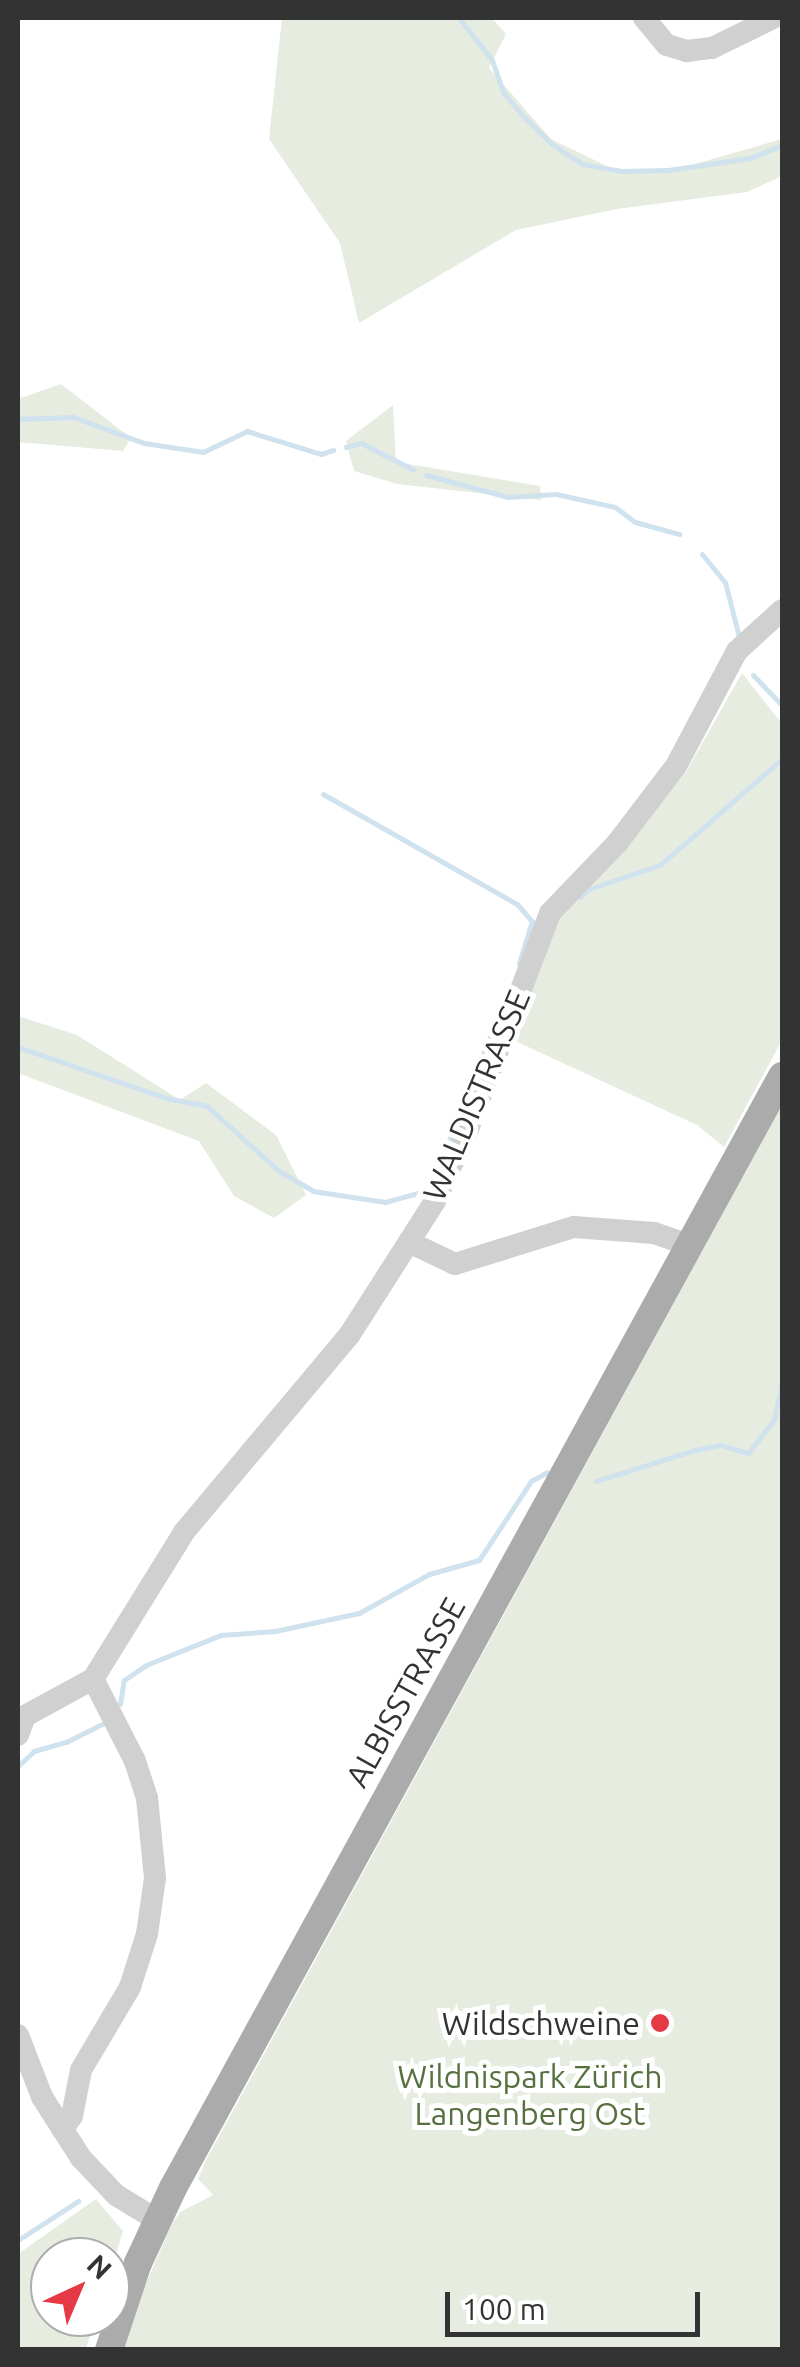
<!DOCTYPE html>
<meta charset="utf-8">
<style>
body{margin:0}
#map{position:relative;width:800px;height:2367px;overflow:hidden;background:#fff;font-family:Ubuntu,sans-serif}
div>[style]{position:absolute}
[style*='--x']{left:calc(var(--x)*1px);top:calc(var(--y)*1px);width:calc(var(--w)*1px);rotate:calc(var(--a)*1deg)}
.green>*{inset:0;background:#e6ecdf}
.stream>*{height:5px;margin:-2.5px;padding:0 2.5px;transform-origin:2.5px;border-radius:2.5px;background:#cfe2ee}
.minor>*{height:22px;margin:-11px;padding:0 11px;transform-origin:11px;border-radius:11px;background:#d0d0d0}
.major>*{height:28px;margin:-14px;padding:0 14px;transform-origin:14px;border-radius:14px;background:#ababab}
.dots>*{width:28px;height:28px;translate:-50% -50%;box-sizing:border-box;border:5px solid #fff;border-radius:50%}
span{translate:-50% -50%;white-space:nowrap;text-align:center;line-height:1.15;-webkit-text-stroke:10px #fff;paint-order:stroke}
.street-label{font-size:32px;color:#333}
.poi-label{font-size:32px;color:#333}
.right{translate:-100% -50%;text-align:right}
.park-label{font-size:32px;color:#56703f}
.frame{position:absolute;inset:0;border:20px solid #333;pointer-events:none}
.north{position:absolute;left:30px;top:2237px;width:100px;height:100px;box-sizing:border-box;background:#fff;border:2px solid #adadad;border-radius:50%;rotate:44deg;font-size:28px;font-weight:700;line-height:40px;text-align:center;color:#333}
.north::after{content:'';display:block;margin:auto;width:35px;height:45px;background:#e63946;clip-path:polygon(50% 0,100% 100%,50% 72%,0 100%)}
.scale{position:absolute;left:445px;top:2292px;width:255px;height:45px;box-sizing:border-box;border:5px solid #333;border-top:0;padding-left:12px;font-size:30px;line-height:35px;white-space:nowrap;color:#333;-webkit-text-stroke:8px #fff;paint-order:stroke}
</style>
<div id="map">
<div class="green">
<i style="clip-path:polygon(282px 18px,492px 18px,506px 34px,489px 68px,551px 139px,615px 170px,667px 172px,782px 139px,782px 176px,747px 192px,617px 209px,516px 230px,359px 323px,340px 243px,269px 139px)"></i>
<i style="clip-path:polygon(61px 384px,131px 438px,123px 451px,18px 442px,18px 399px)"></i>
<i style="clip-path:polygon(393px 405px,396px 462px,540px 486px,541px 500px,397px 484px,354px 471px,346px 441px)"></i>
<i style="clip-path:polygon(742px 673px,782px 724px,782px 1040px,724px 1147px,697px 1125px,513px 1040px,559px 913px,686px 772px)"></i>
<i style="clip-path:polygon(18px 1016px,77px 1035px,180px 1100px,206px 1083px,276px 1135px,306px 1195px,274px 1218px,234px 1196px,199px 1141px,18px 1073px)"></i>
<i style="clip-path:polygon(782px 1105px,782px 2349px,124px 2350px,137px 2304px,171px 2226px,180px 2212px,213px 2195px,198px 2179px,205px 2162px)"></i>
<i style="clip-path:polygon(96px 2199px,123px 2231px,110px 2275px,110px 2257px,50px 2257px,50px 2317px,96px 2317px,86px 2349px,18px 2349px,18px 2254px)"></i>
</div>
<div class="stream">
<i style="--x:459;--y:18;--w:53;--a:51.8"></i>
<i style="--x:492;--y:60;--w:34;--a:71"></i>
<i style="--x:503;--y:92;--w:35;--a:50"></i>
<i style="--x:526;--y:119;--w:37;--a:44"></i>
<i style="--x:553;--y:145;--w:35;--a:33"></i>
<i style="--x:582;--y:164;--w:40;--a:10"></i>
<i style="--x:621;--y:171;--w:47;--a:-1.2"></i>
<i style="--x:668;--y:170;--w:83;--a:-8.3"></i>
<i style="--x:750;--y:158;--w:35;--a:-22"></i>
<i style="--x:18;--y:419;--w:55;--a:-2.1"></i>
<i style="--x:73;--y:417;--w:76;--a:20.1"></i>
<i style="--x:144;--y:443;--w:60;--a:8.7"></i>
<i style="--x:203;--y:452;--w:49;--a:-25.5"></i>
<i style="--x:247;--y:431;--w:77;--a:17.3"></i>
<i style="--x:321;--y:454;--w:13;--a:-18"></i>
<i style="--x:346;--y:447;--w:16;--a:-15"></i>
<i style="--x:361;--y:443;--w:59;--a:27"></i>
<i style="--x:426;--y:475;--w:85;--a:15"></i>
<i style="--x:508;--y:497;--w:48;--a:-3.6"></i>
<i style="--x:556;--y:494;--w:60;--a:12.4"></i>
<i style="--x:615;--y:507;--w:25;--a:37"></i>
<i style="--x:635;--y:522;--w:46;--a:15.3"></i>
<i style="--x:702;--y:554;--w:36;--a:51"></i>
<i style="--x:725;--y:582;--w:57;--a:75.7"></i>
<i style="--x:753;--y:675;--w:42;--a:46"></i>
<i style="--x:323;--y:794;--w:223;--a:29.6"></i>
<i style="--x:517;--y:904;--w:23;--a:49"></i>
<i style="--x:532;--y:921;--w:44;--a:107.2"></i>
<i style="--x:580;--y:897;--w:12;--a:-42"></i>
<i style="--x:589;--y:889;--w:75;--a:-18.7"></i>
<i style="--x:660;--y:865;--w:162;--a:-41"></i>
<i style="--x:18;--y:1047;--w:157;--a:19"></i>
<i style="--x:166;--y:1098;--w:42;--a:11"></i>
<i style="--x:207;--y:1106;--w:97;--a:42.1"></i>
<i style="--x:279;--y:1171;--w:39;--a:30"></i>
<i style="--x:313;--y:1191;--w:73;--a:8.7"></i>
<i style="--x:385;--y:1202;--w:41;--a:-15.4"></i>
<i style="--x:425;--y:1191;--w:26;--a:-61"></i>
<i style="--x:442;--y:1158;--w:174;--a:-68.4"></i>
<i style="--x:596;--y:1481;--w:104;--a:-17.4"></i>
<i style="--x:695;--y:1450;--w:26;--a:-11"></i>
<i style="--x:721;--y:1445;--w:28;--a:17"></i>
<i style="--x:748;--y:1453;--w:42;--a:-51.8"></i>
<i style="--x:774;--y:1420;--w:39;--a:-78"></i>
<i style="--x:120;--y:1704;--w:24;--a:-81"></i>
<i style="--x:124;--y:1680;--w:27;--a:-34"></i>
<i style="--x:146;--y:1665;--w:81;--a:-21.8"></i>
<i style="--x:221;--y:1635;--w:54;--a:-4.2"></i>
<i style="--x:275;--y:1631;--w:86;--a:-12.1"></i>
<i style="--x:359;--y:1613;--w:80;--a:-29.1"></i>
<i style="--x:429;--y:1574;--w:52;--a:-15.6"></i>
<i style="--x:479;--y:1560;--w:95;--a:-56.6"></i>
<i style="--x:531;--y:1481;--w:18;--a:-29"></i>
<i style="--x:18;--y:1766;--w:22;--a:-43"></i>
<i style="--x:34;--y:1751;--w:33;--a:-16"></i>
<i style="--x:66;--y:1742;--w:42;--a:-26.6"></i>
<i style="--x:18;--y:2240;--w:72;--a:-33"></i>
</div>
<div class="minor">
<i style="--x:644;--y:18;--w:35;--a:50"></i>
<i style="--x:667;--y:45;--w:21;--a:17"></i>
<i style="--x:687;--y:51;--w:25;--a:-7"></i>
<i style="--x:712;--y:48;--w:68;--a:-26.2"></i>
<i style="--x:409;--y:1242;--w:51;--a:25.6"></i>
<i style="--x:455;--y:1264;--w:125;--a:-17.3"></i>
<i style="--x:574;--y:1227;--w:80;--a:4.3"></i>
<i style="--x:654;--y:1233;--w:37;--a:19"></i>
<i style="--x:18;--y:1735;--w:20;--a:-70"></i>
<i style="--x:25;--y:1716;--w:77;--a:-28.6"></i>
<i style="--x:93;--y:1679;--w:173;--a:-58.2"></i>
<i style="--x:184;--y:1532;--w:258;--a:-50"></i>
<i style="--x:350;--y:1334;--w:158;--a:-57.4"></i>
<i style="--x:435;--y:1201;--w:79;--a:-65.4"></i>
<i style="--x:468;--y:1129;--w:231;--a:-69.2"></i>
<i style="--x:550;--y:913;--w:98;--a:-46.2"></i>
<i style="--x:618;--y:842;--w:96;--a:-52.7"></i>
<i style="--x:676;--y:766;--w:130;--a:-62.1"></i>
<i style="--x:737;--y:651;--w:61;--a:-42.3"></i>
<i style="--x:18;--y:2035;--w:66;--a:68.8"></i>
<i style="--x:42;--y:2097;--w:72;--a:57.4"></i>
<i style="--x:81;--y:2158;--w:51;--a:46.6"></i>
<i style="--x:116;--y:2195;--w:48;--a:31.4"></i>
<i style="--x:62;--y:2129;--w:16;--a:-52"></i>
<i style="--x:72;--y:2116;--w:47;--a:-78.9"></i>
<i style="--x:81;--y:2070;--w:96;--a:-59.4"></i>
<i style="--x:130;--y:1987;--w:56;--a:-72.2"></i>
<i style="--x:147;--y:1934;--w:57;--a:-81.9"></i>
<i style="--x:155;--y:1878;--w:80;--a:-95.7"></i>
<i style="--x:147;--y:1798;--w:39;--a:-108"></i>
<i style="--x:135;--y:1761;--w:92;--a:-117.1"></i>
</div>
<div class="major">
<i style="--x:109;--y:2350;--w:92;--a:-71.6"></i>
<i style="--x:138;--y:2263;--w:83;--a:-65"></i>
<i style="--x:173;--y:2188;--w:1268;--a:-61.29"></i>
</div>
<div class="dots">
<i style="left:660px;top:2023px;background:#e63946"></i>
</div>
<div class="street-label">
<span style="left:476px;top:1095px;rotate:-67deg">WALDISTRASSE</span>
<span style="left:405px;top:1692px;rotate:-61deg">ALBISSTRASSE</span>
</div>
<div class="poi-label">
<span class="right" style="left:640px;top:2023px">Wildschweine</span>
</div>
<div class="park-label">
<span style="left:530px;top:2095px">Wildnispark Zürich<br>Langenberg Ost</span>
</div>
<div class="frame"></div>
<div class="north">N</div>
<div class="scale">100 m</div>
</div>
